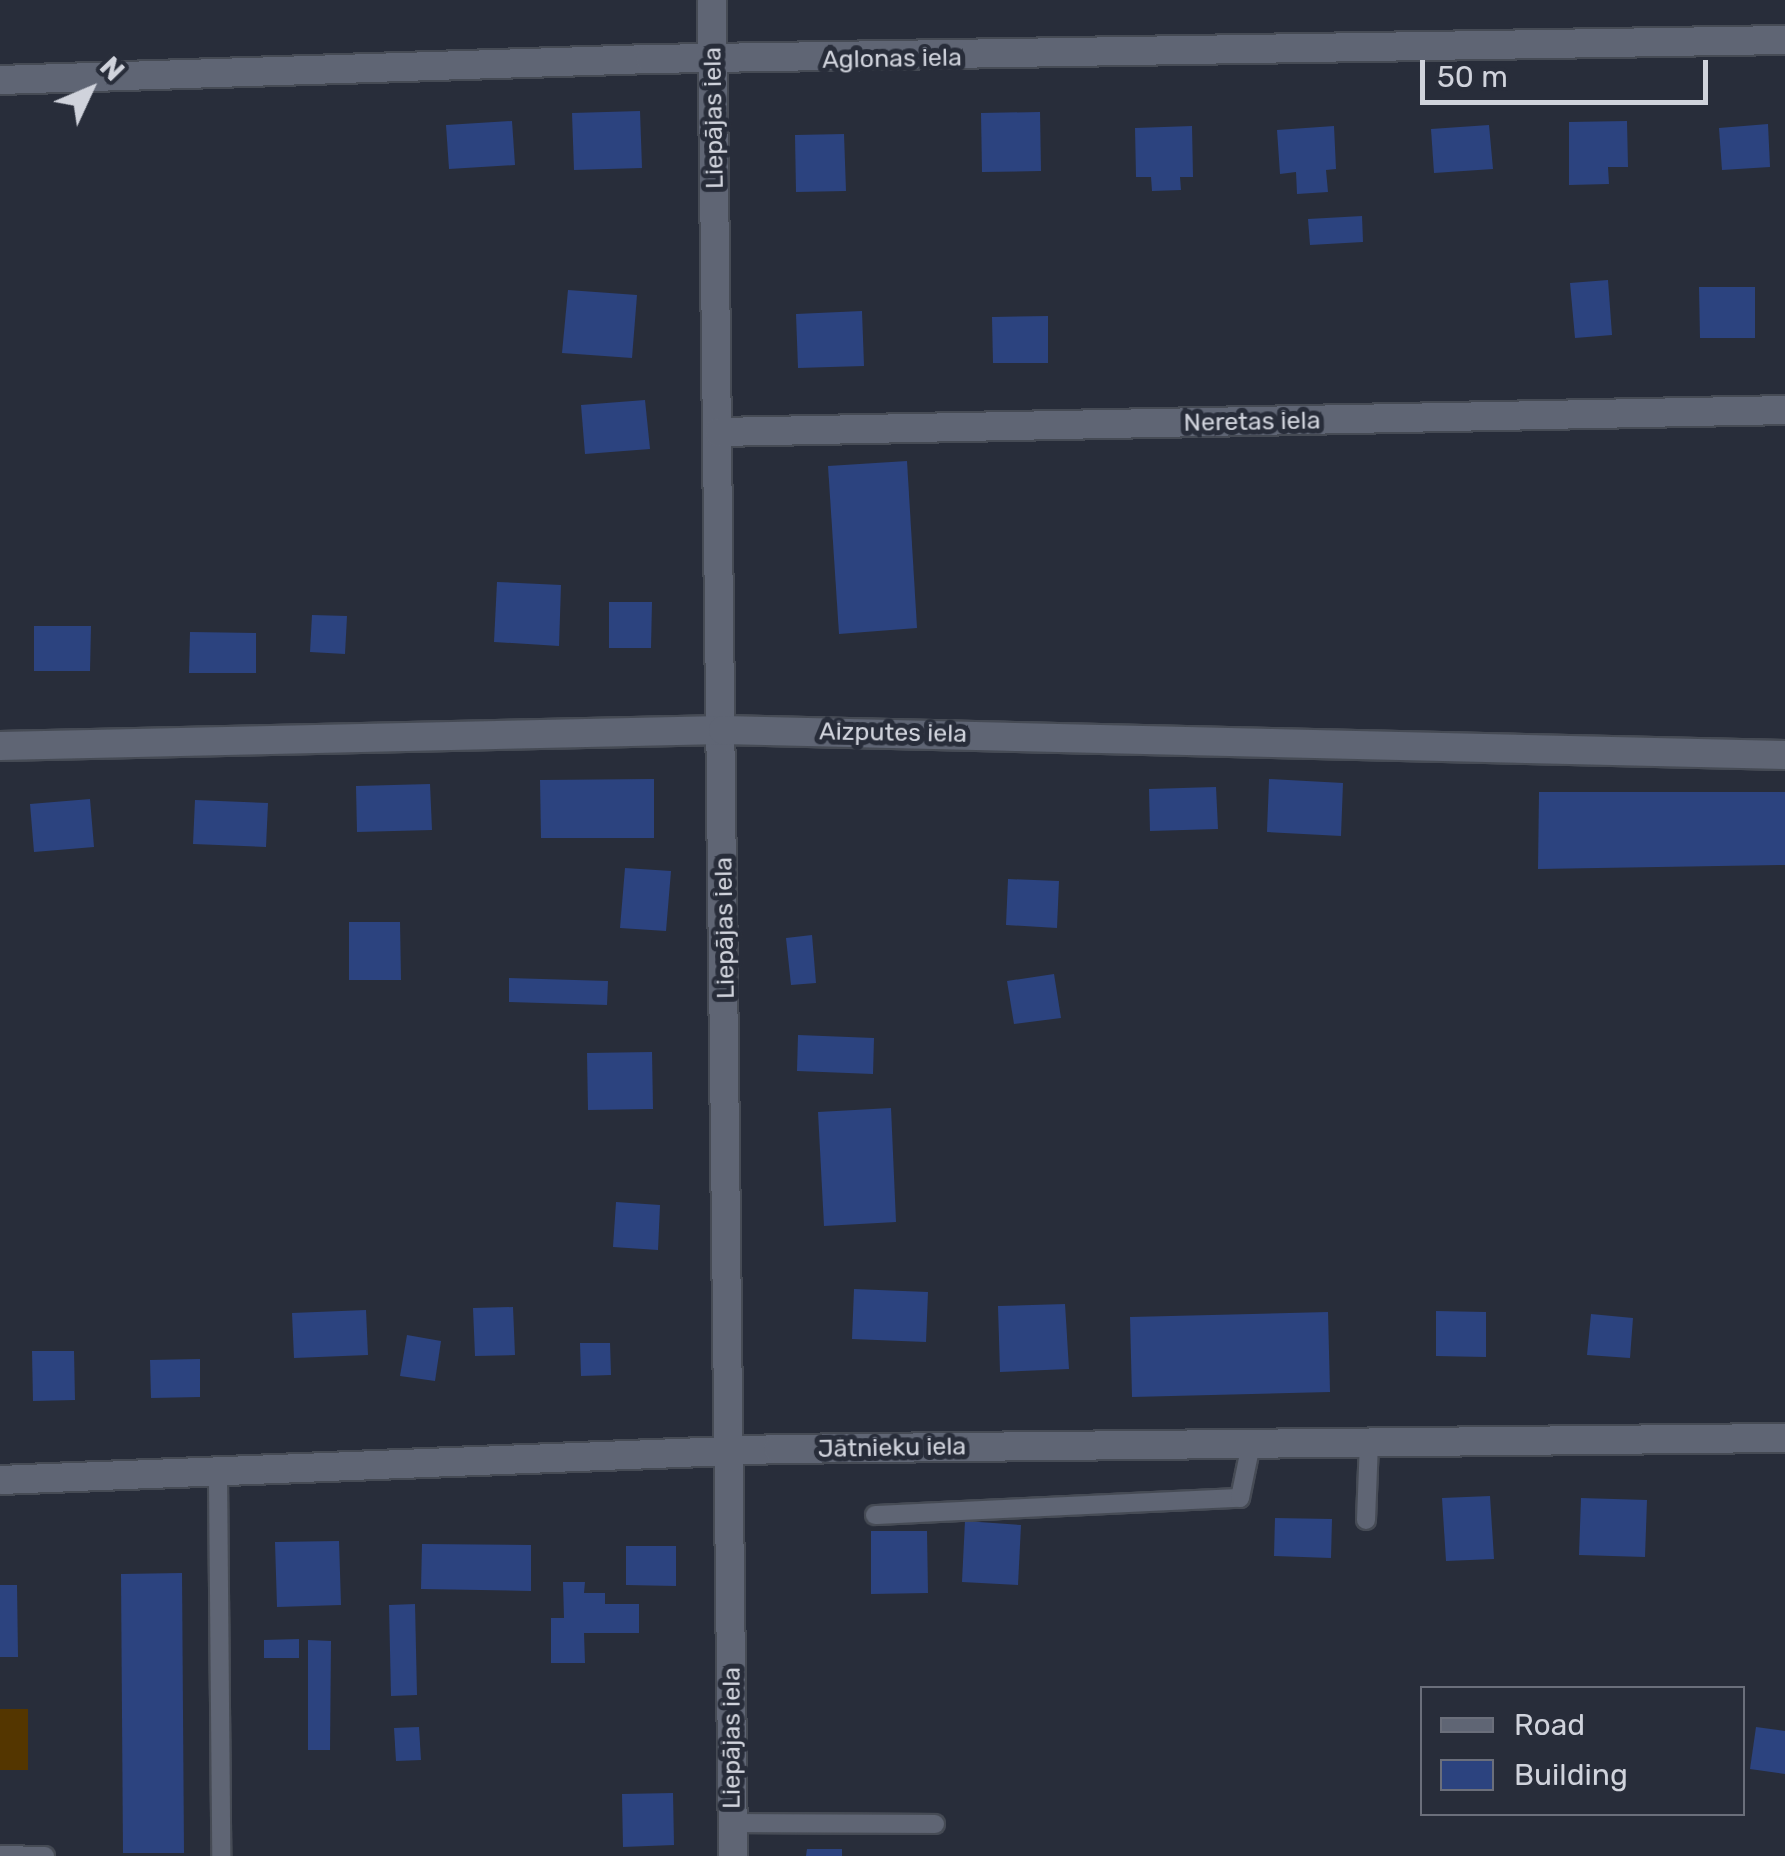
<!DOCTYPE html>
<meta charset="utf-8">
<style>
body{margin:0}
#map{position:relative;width:1785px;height:1856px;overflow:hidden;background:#282d3a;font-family:Rubik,sans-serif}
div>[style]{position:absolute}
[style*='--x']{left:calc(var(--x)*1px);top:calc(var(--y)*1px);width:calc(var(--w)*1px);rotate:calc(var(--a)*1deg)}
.green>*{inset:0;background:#543600}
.building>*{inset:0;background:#2c437f}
.roads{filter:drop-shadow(2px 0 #464b55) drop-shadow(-2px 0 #464b55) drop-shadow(0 2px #464b55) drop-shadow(0 -2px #464b55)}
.service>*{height:18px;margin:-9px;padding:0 9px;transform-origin:9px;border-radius:9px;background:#5f6574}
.minor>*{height:28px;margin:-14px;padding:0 14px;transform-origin:14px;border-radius:14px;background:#5f6574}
.tertiary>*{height:28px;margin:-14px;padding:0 14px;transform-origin:14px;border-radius:14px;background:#5f6574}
span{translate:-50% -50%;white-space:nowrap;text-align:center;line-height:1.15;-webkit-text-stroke:10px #282d3a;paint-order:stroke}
.street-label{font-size:25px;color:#d0d3dc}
.legend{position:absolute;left:1420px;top:1686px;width:325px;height:130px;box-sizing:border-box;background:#282d3a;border:2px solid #6b6f7b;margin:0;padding:12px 18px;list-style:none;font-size:30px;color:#d0d3dc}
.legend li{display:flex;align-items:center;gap:20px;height:50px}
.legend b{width:50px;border:2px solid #6b6f7b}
.north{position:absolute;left:40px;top:40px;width:100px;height:100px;-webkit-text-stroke:8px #282d3a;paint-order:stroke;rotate:46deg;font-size:28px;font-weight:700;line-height:40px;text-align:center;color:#d0d3dc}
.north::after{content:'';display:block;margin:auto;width:35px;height:45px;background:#d0d3dc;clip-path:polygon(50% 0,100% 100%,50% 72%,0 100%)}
.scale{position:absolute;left:1420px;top:60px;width:288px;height:45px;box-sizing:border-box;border:5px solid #d0d3dc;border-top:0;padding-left:12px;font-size:30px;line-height:35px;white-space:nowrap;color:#d0d3dc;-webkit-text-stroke:8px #282d3a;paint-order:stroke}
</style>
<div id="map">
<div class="green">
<i style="clip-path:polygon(0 1709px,28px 1709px,28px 1770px,0 1770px)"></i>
</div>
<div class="building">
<i style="clip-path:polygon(640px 111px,642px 168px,574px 170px,572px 113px)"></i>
<i style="clip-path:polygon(1040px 112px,1041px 171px,982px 172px,981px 113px)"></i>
<i style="clip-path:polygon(512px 121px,515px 165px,449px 169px,446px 125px)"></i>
<i style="clip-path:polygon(1627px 121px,1628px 167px,1608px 167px,1609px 184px,1569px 185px,1569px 122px)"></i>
<i style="clip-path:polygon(1768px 124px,1770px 167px,1722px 170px,1719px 128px)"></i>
<i style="clip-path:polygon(1489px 125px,1493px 169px,1434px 173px,1431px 129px)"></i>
<i style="clip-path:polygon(1192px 126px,1193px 177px,1180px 177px,1181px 190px,1152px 191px,1151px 177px,1136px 177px,1135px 128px)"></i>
<i style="clip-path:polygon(1334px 126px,1336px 169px,1326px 170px,1328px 192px,1297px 194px,1296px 172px,1280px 174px,1277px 130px)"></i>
<i style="clip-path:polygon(844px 134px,846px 191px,796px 192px,795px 135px)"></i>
<i style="clip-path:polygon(1362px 216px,1363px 242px,1310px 245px,1308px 219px)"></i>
<i style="clip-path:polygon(1608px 280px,1612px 335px,1575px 338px,1570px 283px)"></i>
<i style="clip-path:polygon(1699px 287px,1755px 287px,1755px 338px,1700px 338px)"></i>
<i style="clip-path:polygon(568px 290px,637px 295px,632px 358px,562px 353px)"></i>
<i style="clip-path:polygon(862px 311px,864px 366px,798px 368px,796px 314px)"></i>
<i style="clip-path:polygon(1048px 316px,1048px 363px,993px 363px,992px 317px)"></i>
<i style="clip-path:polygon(645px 400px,650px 449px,585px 454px,581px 405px)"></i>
<i style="clip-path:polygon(907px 461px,917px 628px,839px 634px,828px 466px)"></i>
<i style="clip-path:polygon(497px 582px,561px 585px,559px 646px,494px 642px)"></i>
<i style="clip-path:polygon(609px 602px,652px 602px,651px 648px,609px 648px)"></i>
<i style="clip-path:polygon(312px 615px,347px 616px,345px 654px,310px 652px)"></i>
<i style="clip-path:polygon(34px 626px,91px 626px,90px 671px,34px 671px)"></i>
<i style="clip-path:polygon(190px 632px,256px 633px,256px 673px,189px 673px)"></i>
<i style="clip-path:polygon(654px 779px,654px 838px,541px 838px,540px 780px)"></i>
<i style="clip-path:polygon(1269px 779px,1343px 783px,1341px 836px,1267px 832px)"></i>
<i style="clip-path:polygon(430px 784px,432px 830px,357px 832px,356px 786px)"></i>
<i style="clip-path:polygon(1216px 787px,1218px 829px,1150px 831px,1149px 789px)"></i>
<i style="clip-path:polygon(1539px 792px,1785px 792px,1785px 865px,1538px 869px)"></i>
<i style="clip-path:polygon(90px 799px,94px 847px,34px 852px,30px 804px)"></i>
<i style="clip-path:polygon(195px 800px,268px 803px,266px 847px,193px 844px)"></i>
<i style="clip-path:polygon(625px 868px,671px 871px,666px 931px,620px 928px)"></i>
<i style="clip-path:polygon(1008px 879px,1059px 881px,1057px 928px,1006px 925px)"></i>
<i style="clip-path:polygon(349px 922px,400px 922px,401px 980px,349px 980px)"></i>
<i style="clip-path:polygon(812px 935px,816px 983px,791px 985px,786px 938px)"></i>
<i style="clip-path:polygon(1054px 974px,1061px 1018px,1014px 1024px,1007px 981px)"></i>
<i style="clip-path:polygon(509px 978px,608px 981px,607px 1005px,509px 1002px)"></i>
<i style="clip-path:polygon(798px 1035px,874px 1038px,873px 1074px,797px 1071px)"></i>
<i style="clip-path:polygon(652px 1052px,653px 1109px,588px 1110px,587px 1053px)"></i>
<i style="clip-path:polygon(891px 1108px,896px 1222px,824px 1226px,818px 1112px)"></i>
<i style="clip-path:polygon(616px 1202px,660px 1205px,658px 1250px,613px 1247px)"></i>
<i style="clip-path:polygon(854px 1289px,928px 1292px,926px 1342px,852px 1339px)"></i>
<i style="clip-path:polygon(1065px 1304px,1069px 1369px,1000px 1372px,998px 1306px)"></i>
<i style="clip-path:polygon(513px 1307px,515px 1355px,475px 1356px,473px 1308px)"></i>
<i style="clip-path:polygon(366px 1310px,368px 1355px,294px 1358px,292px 1313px)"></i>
<i style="clip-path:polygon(1436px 1311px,1486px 1312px,1486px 1357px,1436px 1356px)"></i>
<i style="clip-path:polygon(1328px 1312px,1330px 1392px,1132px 1397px,1130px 1317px)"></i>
<i style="clip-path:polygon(1591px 1314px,1633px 1318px,1630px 1358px,1587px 1355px)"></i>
<i style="clip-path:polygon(407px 1335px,441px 1341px,435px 1381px,400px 1376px)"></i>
<i style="clip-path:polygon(580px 1343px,610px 1343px,611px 1375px,581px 1376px)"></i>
<i style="clip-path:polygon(32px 1351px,74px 1351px,75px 1400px,33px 1401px)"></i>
<i style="clip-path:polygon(200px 1359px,200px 1397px,151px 1398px,150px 1360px)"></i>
<i style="clip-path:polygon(1490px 1496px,1494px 1559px,1446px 1561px,1442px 1498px)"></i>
<i style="clip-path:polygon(1581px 1498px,1647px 1500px,1645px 1557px,1579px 1555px)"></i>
<i style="clip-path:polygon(1275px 1518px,1332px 1519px,1331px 1558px,1274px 1556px)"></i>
<i style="clip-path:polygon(965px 1521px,1021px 1525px,1018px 1585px,962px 1582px)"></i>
<i style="clip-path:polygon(871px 1531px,927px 1531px,928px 1593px,871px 1594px)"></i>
<i style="clip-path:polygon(339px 1541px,341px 1605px,277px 1607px,275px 1542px)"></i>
<i style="clip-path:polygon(422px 1544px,531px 1545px,531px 1591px,421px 1589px)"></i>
<i style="clip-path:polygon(626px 1546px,676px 1546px,676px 1586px,626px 1585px)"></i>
<i style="clip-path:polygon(182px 1573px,184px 1853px,123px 1853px,121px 1574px)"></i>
<i style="clip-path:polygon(563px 1582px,585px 1582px,584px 1593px,605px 1593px,605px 1604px,639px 1604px,639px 1633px,584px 1633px,585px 1663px,551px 1663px,551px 1618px,564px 1618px)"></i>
<i style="clip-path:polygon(0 1585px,17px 1585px,18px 1657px,0 1657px)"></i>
<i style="clip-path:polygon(415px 1604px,417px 1695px,391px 1696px,389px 1605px)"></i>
<i style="clip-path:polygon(299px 1639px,299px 1658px,264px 1658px,264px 1640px)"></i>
<i style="clip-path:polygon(308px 1640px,331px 1641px,330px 1750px,308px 1750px)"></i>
<i style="clip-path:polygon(419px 1727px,421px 1760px,396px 1761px,394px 1728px)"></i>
<i style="clip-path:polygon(1756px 1727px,1785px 1731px,1785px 1774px,1750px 1769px)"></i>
<i style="clip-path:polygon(673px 1793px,674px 1845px,623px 1847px,622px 1794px)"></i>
<i style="clip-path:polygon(807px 1849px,842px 1849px,842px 1856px,806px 1856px)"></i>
</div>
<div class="roads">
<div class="service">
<i style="--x:218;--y:1476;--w:380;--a:89.5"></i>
<i style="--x:875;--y:1515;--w:365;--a:-2.7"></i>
<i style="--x:1240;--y:1498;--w:55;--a:-78.5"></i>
<i style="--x:1366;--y:1520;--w:78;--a:-87.8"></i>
<i style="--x:732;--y:1823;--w:203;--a:0.3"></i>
<i style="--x:0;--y:1855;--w:45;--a:1.3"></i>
</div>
<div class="minor">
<i style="--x:712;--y:0;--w:1856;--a:89.35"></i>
<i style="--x:0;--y:80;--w:650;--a:-1.85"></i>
<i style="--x:650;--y:59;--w:1135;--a:-0.96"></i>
<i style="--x:719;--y:432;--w:1066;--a:-1.18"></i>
<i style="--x:0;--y:746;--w:723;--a:-1.27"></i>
<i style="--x:723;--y:730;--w:1062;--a:1.35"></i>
</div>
<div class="tertiary">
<i style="--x:0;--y:1480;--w:779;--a:-2.28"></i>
<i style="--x:778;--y:1449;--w:1007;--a:-0.63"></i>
</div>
</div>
<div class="street-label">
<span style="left:892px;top:59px;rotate:-1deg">Aglonas iela</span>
<span style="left:714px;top:118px;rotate:-91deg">Liepājas iela</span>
<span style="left:1252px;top:422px;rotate:-1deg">Neretas iela</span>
<span style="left:893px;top:733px;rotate:1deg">Aizputes iela</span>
<span style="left:725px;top:928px;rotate:-91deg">Liepājas iela</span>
<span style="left:892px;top:1448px;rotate:-1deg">Jātnieku iela</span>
<span style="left:732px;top:1738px;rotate:-90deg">Liepājas iela</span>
</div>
<ul class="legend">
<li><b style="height:12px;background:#5f6574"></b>Road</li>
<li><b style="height:28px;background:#2c437f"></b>Building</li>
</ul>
<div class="north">N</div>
<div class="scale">50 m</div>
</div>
